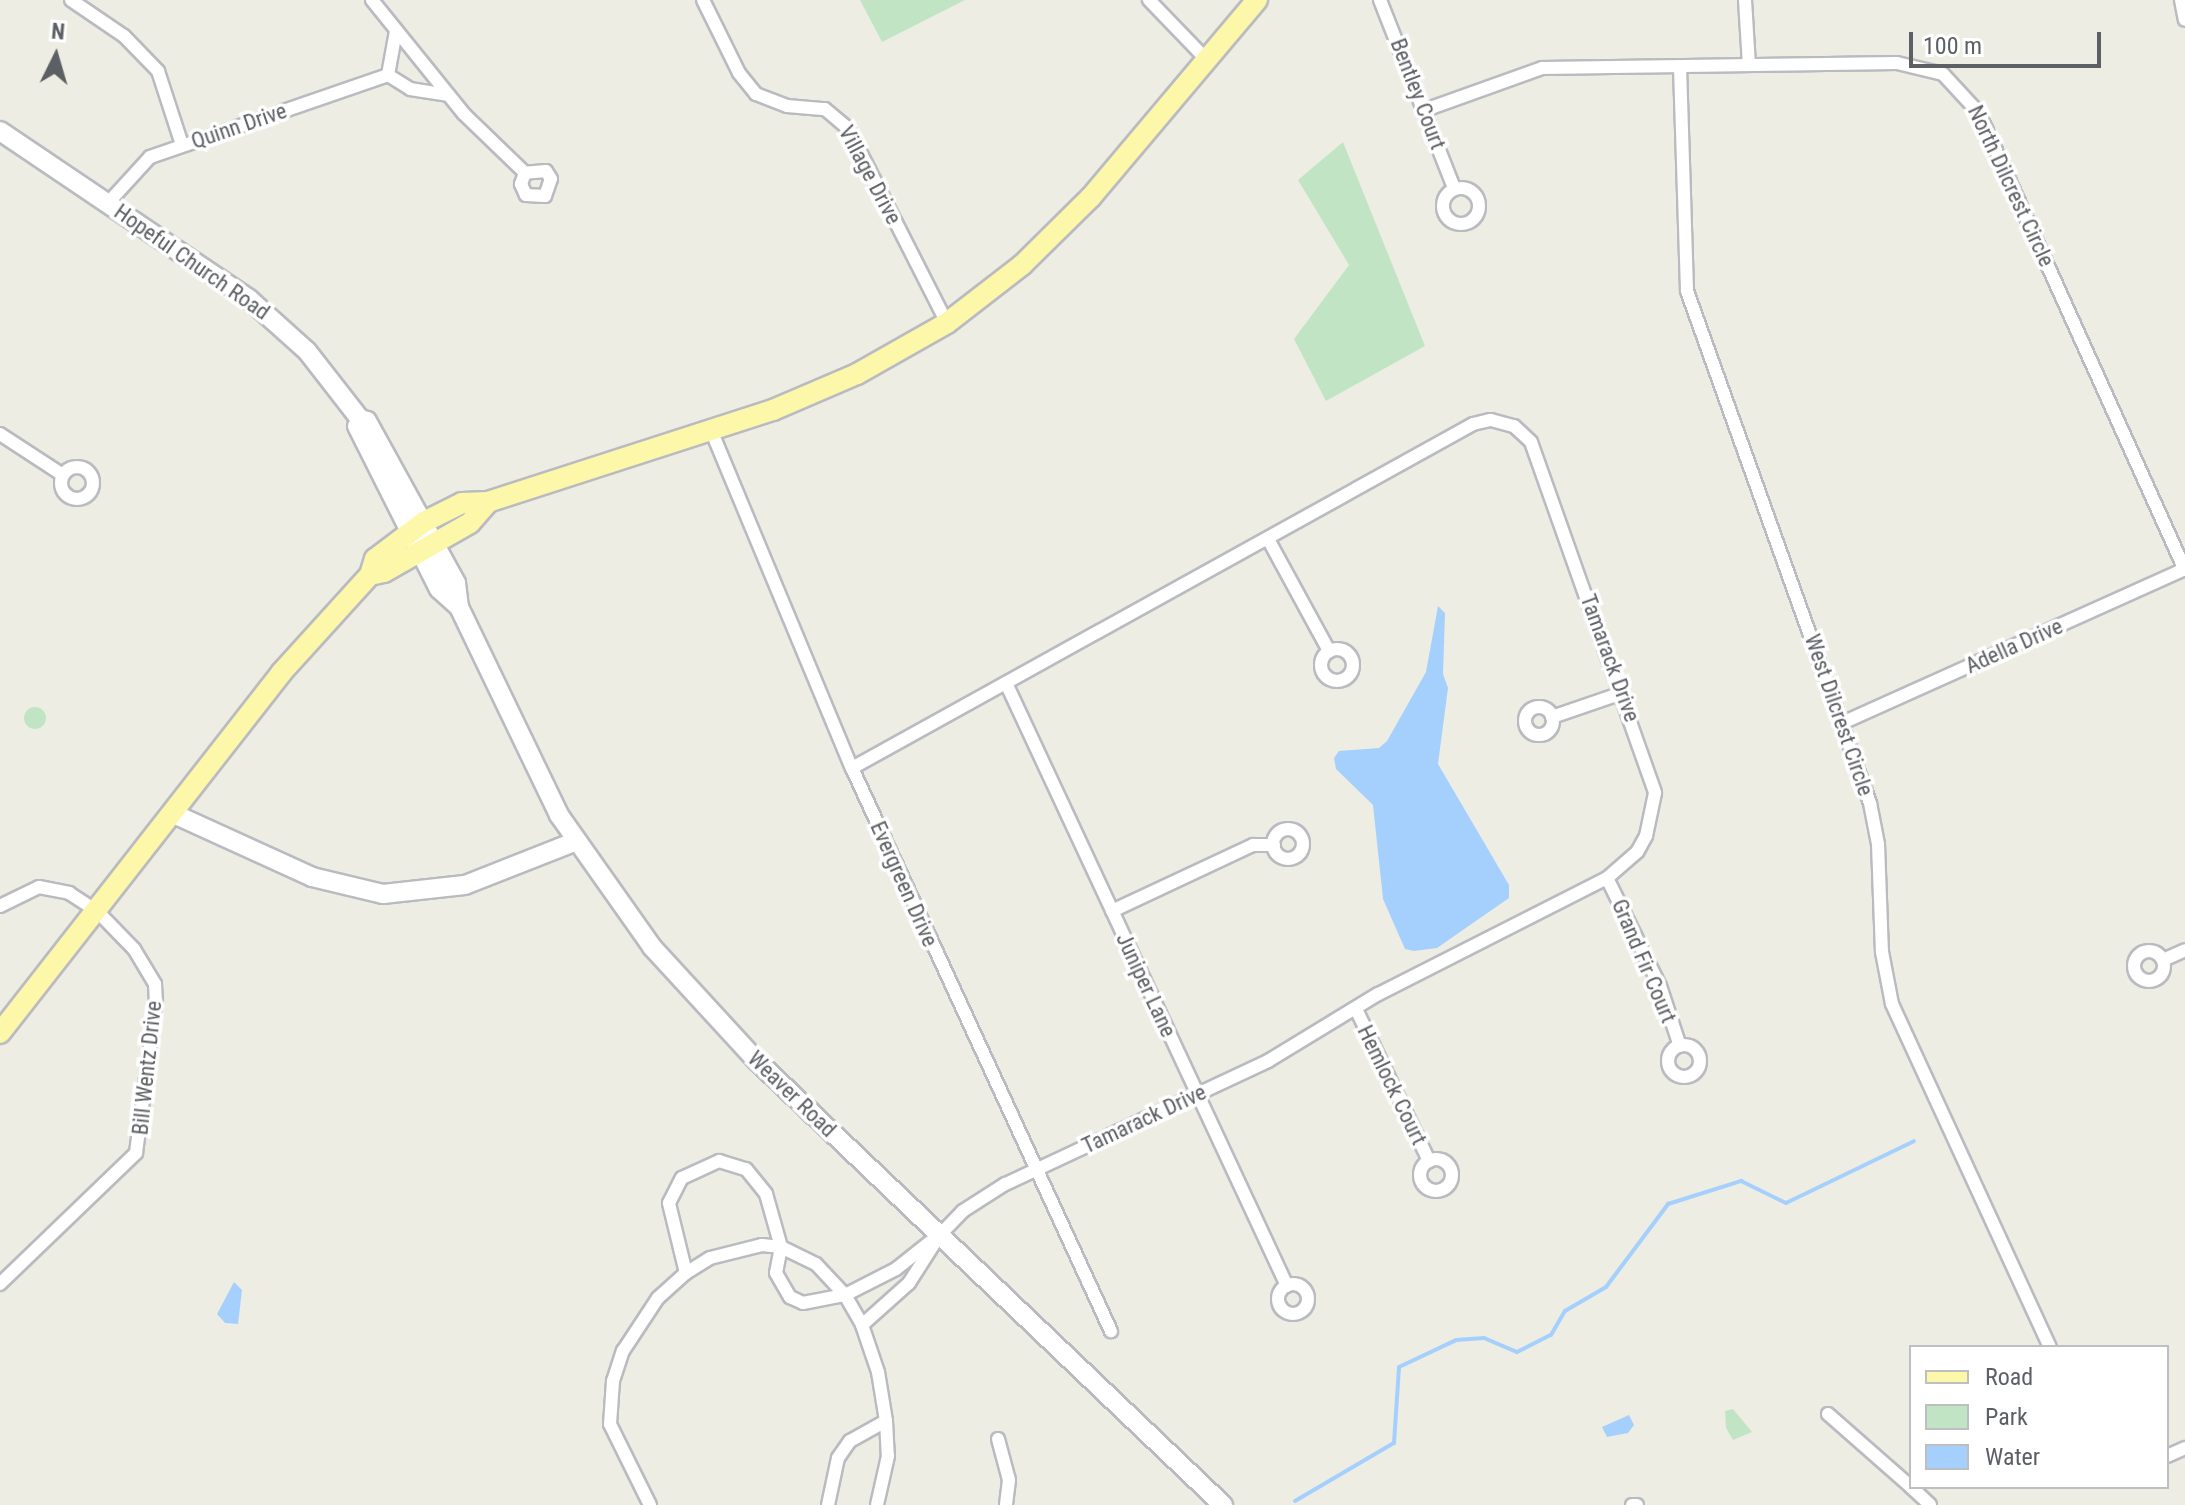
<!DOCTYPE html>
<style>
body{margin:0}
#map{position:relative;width:2185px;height:1505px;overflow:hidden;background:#eeede4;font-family:"Roboto Condensed",sans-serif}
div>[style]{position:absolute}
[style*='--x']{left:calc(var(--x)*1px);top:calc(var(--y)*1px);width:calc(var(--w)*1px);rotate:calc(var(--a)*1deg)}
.green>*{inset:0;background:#c1e5c4}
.round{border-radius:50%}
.water>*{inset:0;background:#a5d0fd}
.stream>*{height:4px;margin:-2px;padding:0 2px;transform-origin:2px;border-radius:2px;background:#a5d0fd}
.roads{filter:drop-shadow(2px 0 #b9bbc0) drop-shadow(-2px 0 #b9bbc0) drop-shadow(0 2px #b9bbc0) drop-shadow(0 -2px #b9bbc0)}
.street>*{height:12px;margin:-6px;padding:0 6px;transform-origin:6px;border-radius:6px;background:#fff}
.street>.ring{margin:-6px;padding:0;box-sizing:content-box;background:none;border:12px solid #fff;border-radius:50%}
.secondary>*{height:18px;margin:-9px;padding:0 9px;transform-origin:9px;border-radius:9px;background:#fff}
.primary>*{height:20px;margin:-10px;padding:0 10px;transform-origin:10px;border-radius:10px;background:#fdf7aa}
span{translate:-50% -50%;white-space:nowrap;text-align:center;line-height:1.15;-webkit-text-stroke:7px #fff;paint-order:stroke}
.street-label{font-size:22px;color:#5c5f64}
.legend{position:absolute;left:1909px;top:1345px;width:260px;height:144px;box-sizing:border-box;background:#fff;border:2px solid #bebfc1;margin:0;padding:10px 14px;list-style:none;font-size:24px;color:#5c5f64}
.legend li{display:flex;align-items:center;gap:16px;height:40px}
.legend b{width:40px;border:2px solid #bebfc1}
.north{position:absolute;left:16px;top:16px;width:80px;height:80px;-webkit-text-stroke:6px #fff;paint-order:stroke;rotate:5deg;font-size:22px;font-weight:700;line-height:32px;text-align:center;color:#5c5f64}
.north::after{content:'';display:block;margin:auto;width:28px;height:36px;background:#5c5f64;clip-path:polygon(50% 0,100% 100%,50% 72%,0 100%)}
.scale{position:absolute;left:1909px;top:32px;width:192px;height:36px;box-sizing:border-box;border:4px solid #5c5f64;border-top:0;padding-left:10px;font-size:24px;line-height:28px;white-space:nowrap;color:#5c5f64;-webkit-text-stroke:6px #fff;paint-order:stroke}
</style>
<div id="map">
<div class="green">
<i style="clip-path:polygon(860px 0,965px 0,882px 42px)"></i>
<i style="clip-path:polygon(1343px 142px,1425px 346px,1326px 401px,1294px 339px,1349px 265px,1298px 180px)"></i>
<i class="round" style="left:24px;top:707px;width:22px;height:22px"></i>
<i style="clip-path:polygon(1733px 1409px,1752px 1432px,1733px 1440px,1726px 1428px,1725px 1411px)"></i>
</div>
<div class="water">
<i style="clip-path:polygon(1438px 606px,1445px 613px,1443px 674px,1448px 688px,1438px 764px,1509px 885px,1509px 898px,1437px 948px,1414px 951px,1405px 949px,1383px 899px,1373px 805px,1336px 769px,1334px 758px,1339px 751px,1379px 748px,1387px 741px,1426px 672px)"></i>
<i style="clip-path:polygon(234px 1282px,242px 1290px,238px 1324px,225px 1323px,217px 1314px)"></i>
<i style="clip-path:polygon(1629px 1415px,1634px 1425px,1628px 1433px,1607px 1437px,1602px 1427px)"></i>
</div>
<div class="stream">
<i style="--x:1295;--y:1501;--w:115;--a:-30.4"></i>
<i style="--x:1394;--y:1443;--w:76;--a:-86.2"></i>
<i style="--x:1399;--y:1367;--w:63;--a:-25.3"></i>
<i style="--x:1456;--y:1340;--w:28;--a:-4"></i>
<i style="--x:1484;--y:1338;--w:36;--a:23"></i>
<i style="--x:1517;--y:1352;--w:38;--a:-27"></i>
<i style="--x:1551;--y:1335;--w:28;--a:-60"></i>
<i style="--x:1565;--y:1311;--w:48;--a:-30.3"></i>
<i style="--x:1606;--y:1287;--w:104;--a:-53.2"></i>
<i style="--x:1668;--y:1204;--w:77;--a:-17.5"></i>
<i style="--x:1741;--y:1181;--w:50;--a:26.1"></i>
<i style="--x:1786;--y:1203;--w:142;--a:-25.8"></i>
</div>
<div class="roads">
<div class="street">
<i style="--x:71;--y:0;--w:64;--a:34.2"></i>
<i style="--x:124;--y:36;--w:49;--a:45.8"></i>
<i style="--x:158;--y:71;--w:78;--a:72"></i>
<i style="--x:372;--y:0;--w:146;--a:51.1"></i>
<i style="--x:464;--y:114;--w:85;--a:44"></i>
<i style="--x:525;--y:173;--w:12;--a:110"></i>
<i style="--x:521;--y:184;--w:12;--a:66"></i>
<i style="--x:526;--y:195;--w:19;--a:3"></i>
<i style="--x:545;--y:196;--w:18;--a:-71"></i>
<i style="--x:551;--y:179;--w:9;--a:-122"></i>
<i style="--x:546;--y:171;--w:21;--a:175"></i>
<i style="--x:703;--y:0;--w:81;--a:63.7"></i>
<i style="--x:739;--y:73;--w:27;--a:51"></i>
<i style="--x:756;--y:94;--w:33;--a:21"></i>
<i style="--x:787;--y:106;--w:38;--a:5"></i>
<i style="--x:825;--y:109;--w:30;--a:40"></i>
<i style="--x:848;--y:128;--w:219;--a:63.1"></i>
<i style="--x:1149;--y:0;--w:81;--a:46"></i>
<i style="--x:1380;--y:0;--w:202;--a:68.5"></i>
<i style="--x:1745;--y:0;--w:65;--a:86.5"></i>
<i style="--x:2181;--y:0;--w:20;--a:79"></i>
<i style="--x:1680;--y:67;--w:224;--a:88.2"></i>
<i style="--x:1687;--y:291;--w:544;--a:70.33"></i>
<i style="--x:1870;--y:803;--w:42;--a:79"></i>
<i style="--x:1878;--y:844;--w:108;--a:87.9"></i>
<i style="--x:1882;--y:952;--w:53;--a:79.1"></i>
<i style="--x:1892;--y:1004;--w:378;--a:65.3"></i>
<i style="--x:388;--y:75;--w:26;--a:32"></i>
<i style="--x:410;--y:89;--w:38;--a:9"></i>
<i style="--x:1425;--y:110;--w:124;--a:-19.7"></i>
<i style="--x:1542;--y:68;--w:355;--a:-0.8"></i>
<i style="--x:1897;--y:63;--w:47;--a:13.4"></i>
<i style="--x:1943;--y:74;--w:53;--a:47.3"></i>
<i style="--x:1979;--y:113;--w:501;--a:65.74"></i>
<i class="ring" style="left:1443px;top:188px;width:24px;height:24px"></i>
<i style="--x:108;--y:203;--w:62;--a:-47.6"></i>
<i style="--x:150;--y:157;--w:252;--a:-19"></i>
<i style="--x:388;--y:75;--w:45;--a:-79.7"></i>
<i style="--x:711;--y:430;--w:366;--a:67.4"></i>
<i style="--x:852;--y:768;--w:620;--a:65.3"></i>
<i style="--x:0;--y:434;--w:75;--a:33.1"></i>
<i class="ring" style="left:61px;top:467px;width:20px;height:20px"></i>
<i style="--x:1268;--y:539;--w:128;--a:61.4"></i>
<i class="ring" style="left:1321px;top:649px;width:20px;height:20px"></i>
<i style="--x:1006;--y:683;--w:665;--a:65.01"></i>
<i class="ring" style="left:1525px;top:707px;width:16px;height:16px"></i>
<i style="--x:1552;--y:717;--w:74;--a:-18.9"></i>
<i style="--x:1842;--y:723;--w:376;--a:-24.2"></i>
<i style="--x:852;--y:768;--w:710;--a:-28.98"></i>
<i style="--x:1473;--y:424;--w:18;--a:-13"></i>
<i style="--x:1491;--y:420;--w:24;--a:15"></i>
<i style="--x:1514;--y:426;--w:23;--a:43"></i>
<i style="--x:1531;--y:442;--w:372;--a:70.5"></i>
<i style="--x:1655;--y:793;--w:44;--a:101.8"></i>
<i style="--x:1646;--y:836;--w:18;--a:119"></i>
<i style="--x:1637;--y:852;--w:40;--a:139"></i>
<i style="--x:1607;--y:878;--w:257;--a:153.1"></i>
<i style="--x:1378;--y:994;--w:129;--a:148.7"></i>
<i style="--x:1268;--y:1061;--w:290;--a:154.9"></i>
<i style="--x:1005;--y:1184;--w:50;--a:147.3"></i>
<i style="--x:963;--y:1211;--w:35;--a:134"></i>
<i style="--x:939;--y:1236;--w:56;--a:122.6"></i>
<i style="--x:909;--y:1283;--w:63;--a:138.2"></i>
<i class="ring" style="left:1273px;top:829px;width:18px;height:18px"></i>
<i style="--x:1607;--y:878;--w:120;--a:63.9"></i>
<i style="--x:1660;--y:986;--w:63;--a:71.6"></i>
<i style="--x:0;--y:906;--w:43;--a:-26"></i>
<i style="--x:39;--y:887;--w:31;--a:11"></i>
<i style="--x:69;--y:893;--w:33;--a:33"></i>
<i style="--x:97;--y:911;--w:53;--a:45.8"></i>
<i style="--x:134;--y:949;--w:41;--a:59"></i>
<i style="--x:155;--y:984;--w:17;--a:87"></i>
<i style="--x:156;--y:1001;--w:153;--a:97.5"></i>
<i style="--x:136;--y:1153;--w:189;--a:136.1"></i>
<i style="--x:1112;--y:911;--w:156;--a:-25.1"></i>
<i style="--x:1253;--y:845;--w:21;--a:0"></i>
<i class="ring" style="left:2134px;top:951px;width:18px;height:18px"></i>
<i style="--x:2163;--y:960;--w:24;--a:-24"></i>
<i style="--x:1356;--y:1009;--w:169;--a:64.3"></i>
<i class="ring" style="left:1668px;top:1045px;width:20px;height:20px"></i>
<i class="ring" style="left:1420px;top:1159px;width:20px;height:20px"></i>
<i style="--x:686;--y:1273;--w:72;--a:-103.7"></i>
<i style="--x:669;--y:1203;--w:28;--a:-63"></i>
<i style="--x:682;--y:1178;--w:41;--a:-24.7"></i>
<i style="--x:719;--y:1161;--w:28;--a:17"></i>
<i style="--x:746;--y:1169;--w:32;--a:51"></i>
<i style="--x:766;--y:1194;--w:55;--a:74.2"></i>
<i style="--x:781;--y:1247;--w:26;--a:101"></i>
<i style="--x:776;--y:1273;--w:28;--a:60"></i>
<i style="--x:790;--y:1297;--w:14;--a:25"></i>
<i style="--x:803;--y:1303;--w:43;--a:-10.8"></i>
<i style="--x:845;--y:1295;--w:57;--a:-27"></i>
<i style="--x:896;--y:1269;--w:43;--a:-38.5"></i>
<i class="ring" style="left:1278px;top:1284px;width:18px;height:18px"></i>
<i style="--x:1828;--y:1414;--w:111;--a:41.3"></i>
<i style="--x:998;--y:1439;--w:42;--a:75"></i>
<i style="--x:1009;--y:1480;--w:25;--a:97"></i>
<i style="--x:2167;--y:1456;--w:20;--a:-24"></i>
<i style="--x:1911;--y:1487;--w:26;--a:43"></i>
<i style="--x:650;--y:1505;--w:90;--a:-116.3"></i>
<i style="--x:610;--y:1424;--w:43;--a:-86"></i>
<i style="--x:613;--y:1381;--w:32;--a:-72"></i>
<i style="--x:623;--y:1351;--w:64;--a:-56.6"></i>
<i style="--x:658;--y:1298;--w:38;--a:-42"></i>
<i style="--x:686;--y:1273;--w:28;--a:-32"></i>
<i style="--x:710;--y:1258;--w:54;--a:-14"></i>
<i style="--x:762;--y:1245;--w:19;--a:6"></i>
<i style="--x:781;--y:1247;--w:39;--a:26"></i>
<i style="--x:816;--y:1264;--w:42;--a:46.9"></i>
<i style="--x:845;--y:1295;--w:34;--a:60"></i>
<i style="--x:862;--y:1325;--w:50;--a:71.2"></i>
<i style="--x:878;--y:1372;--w:50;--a:80.7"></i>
<i style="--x:886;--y:1421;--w:35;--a:87"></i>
<i style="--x:888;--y:1456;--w:50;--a:102.7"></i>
<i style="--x:828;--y:1505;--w:48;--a:-78"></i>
<i style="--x:838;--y:1458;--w:21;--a:-55"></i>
<i style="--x:850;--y:1441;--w:41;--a:-29.1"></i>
<i style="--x:1632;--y:1505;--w:5;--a:0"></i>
</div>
<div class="secondary">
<i style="--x:0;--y:131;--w:300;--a:34"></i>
<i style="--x:249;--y:299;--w:78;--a:41.9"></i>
<i style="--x:307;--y:351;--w:86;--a:52.1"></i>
<i style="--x:360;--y:419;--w:7;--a:16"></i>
<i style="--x:367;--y:421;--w:185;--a:61.2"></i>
<i style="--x:456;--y:583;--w:24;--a:83"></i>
<i style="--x:459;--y:607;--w:231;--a:64.3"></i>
<i style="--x:559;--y:815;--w:161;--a:54.8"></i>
<i style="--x:652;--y:947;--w:155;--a:47.4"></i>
<i style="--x:757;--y:1061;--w:644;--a:43.62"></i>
<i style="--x:357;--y:426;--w:182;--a:63.3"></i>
<i style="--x:439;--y:589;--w:27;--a:42"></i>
<i style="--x:174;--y:814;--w:152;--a:24.5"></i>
<i style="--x:312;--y:877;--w:73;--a:13.5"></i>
<i style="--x:383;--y:894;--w:82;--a:-6.3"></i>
<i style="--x:465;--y:885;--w:117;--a:-21.5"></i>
</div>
<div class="primary">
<i style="--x:370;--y:575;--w:14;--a:-12"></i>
<i style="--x:384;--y:572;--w:99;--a:-29.7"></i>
<i style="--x:470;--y:523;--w:28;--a:-49"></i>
<i style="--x:0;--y:1033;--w:457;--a:-52"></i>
<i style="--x:281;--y:673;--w:132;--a:-47.8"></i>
<i style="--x:370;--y:575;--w:17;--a:-73"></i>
<i style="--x:375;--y:559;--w:61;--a:-37.1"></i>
<i style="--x:424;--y:522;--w:42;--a:-26.6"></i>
<i style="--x:462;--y:503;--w:26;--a:-2"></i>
<i style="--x:488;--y:502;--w:299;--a:-17.9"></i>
<i style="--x:773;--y:410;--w:91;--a:-23.2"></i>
<i style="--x:857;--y:374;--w:103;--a:-29.5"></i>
<i style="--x:947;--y:323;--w:95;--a:-37.7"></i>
<i style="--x:1022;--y:265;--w:97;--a:-44.6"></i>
<i style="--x:1091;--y:197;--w:258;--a:-49.9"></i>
</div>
</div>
<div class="street-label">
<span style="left:1418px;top:94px;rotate:69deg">Bentley Court</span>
<span style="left:239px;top:126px;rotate:-19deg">Quinn Drive</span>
<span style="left:870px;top:175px;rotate:62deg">Village Drive</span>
<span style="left:2011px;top:186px;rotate:65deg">North Dilcrest Circle</span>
<span style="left:192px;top:262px;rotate:35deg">Hopeful Church Road</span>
<span style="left:2014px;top:646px;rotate:-24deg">Adella Drive</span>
<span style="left:1610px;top:658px;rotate:70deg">Tamarack Drive</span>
<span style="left:1839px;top:715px;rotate:71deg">West Dilcrest Circle</span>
<span style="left:904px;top:884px;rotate:66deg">Evergreen Drive</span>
<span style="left:1644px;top:961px;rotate:67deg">Grand Fir Court</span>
<span style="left:1146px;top:985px;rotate:65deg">Juniper Lane</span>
<span style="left:147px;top:1068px;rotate:-84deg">Bill Wentz Drive</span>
<span style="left:1392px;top:1085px;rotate:64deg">Hemlock Court</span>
<span style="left:792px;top:1094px;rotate:44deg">Weaver Road</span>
<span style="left:1144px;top:1119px;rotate:-25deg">Tamarack Drive</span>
</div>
<ul class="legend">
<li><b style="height:10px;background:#fdf7aa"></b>Road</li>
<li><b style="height:22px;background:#c1e5c4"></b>Park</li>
<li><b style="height:22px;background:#a5d0fd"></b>Water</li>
</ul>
<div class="north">N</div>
<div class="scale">100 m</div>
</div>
